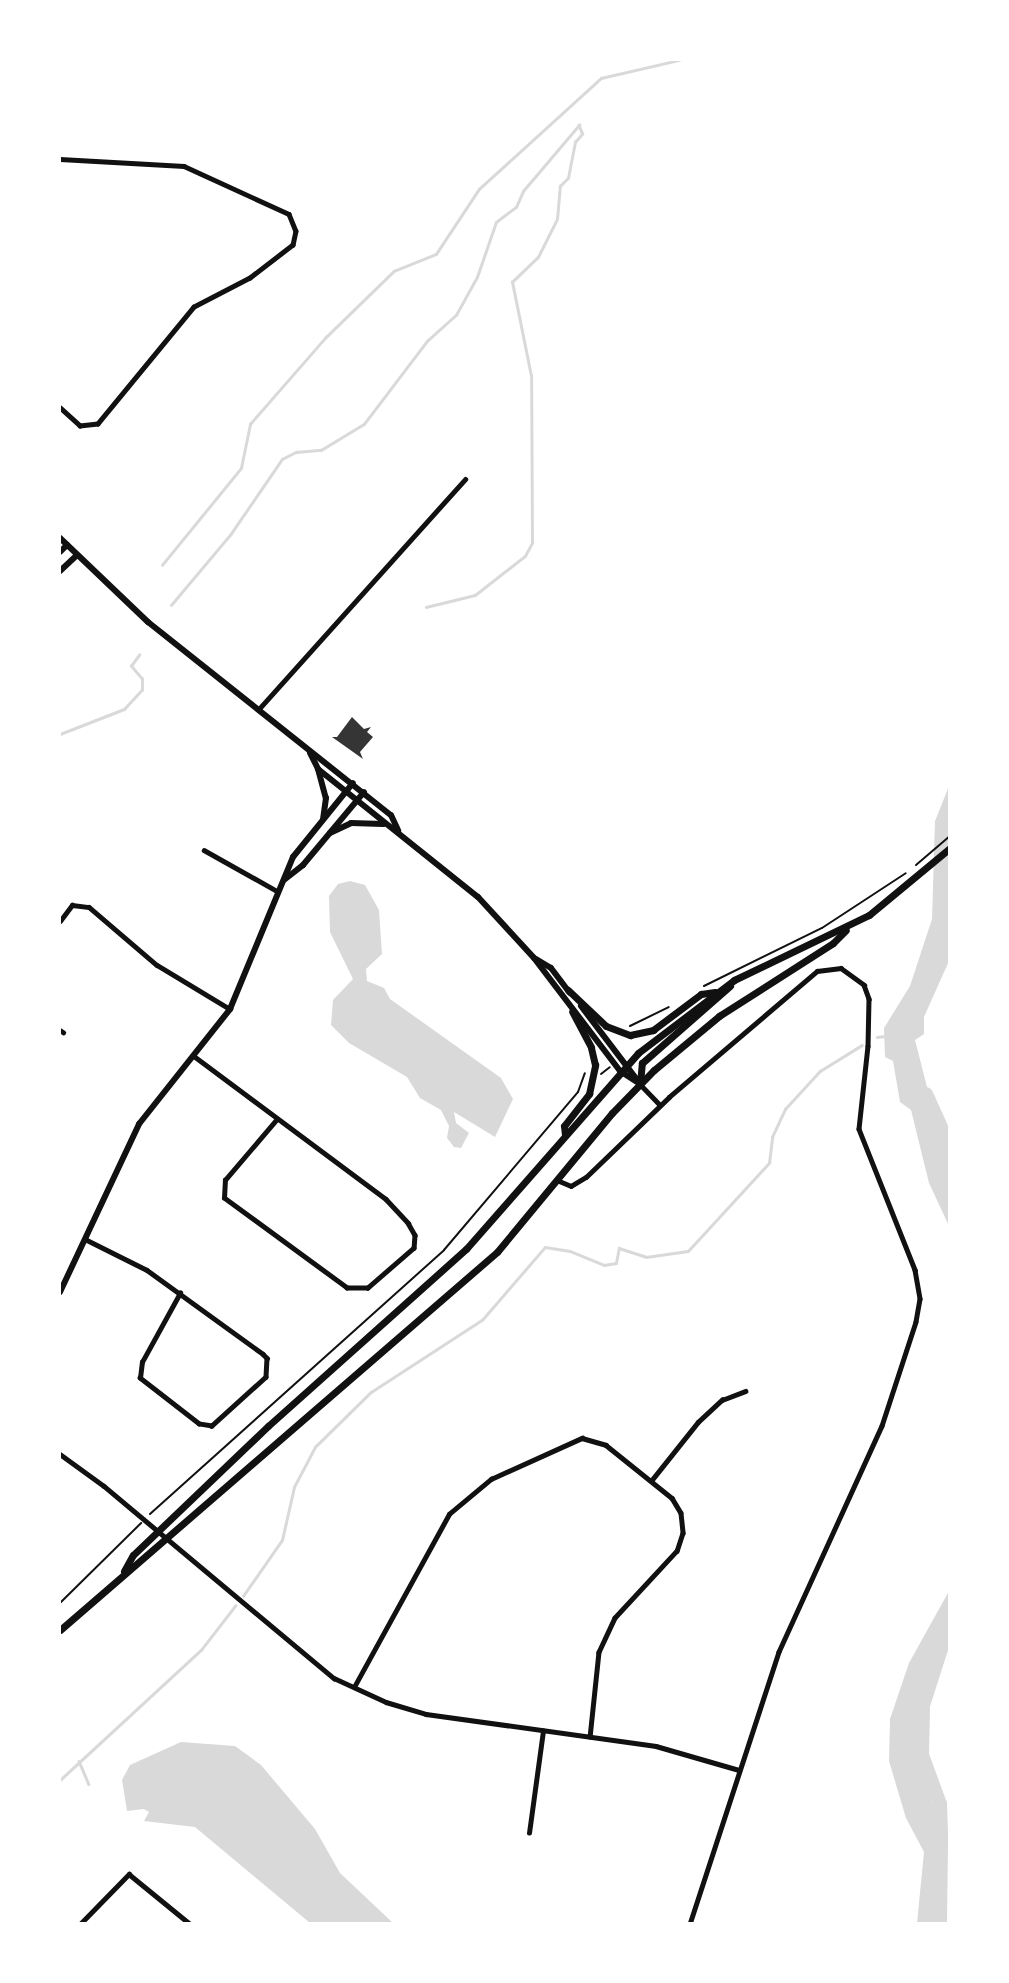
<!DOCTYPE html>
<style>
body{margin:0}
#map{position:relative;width:1009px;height:1983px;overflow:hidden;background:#fff;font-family:"Crimson Pro",serif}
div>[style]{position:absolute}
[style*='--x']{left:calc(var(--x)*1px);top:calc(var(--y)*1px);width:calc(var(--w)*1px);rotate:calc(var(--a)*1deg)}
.water>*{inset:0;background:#d9d9d9}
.stream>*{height:2.5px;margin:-1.25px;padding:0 1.25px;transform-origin:1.25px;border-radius:1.25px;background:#d9d9d9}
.river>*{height:14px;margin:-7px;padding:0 7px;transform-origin:7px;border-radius:7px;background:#d9d9d9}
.building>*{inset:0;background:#353535}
.path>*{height:2px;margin:-1px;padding:0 1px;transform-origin:1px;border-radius:1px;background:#111}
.minor>*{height:4.5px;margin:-2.25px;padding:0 2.25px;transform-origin:2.25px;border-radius:2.25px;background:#111}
.tertiary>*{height:6px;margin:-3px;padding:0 3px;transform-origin:3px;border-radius:3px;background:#111}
.secondary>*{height:6px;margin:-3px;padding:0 3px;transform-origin:3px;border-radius:3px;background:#111}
.primary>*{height:7px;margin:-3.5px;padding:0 3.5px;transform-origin:3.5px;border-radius:3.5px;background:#111}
span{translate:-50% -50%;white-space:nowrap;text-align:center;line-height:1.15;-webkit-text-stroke:7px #fff;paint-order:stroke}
.frame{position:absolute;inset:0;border:61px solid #fff;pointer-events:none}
</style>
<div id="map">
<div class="water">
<i style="clip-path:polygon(949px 786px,949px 961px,924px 1017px,924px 1034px,915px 1040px,939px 1134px,949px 1146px,949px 1226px,929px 1183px,911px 1110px,900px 1102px,893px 1061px,885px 1057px,884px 1028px,910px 986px,932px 919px,935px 821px)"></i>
<i style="clip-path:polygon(350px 881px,365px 885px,379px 910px,382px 954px,366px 969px,367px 981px,384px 988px,390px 999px,501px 1078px,513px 1099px,495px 1137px,454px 1112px,456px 1123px,469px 1133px,461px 1148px,454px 1147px,447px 1138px,449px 1126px,441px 1110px,420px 1098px,407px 1077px,349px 1043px,331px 1025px,333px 1000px,353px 979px,330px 932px,329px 896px,338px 884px)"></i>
<i style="clip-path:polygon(949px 1591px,949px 1647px,919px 1741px,930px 1797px,948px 1845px,947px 1923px,917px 1923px,924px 1852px,906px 1818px,889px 1761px,890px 1719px,909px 1663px)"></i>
<i style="clip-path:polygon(181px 1742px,235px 1746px,261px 1765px,315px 1829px,340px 1873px,393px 1923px,310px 1923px,195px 1827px,144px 1821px,149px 1812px,144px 1809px,127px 1811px,122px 1780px,130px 1765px)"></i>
</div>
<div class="stream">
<i style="--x:162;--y:565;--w:125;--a:-50.8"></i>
<i style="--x:241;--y:468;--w:45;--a:-78.4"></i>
<i style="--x:250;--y:424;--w:114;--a:-48.9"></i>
<i style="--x:325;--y:338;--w:96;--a:-44.2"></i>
<i style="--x:394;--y:271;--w:45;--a:-22"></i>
<i style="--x:436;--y:254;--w:78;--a:-56.5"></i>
<i style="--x:479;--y:189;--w:165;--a:-42.3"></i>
<i style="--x:601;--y:78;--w:80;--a:-13"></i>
<i style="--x:171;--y:605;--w:92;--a:-49.9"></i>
<i style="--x:230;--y:535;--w:92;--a:-55.6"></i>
<i style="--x:282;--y:459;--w:16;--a:-27"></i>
<i style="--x:296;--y:452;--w:25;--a:-5"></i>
<i style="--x:321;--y:450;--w:50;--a:-31.2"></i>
<i style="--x:364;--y:424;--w:104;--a:-52.8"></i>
<i style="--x:427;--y:341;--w:39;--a:-42"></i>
<i style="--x:456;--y:315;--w:43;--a:-61.1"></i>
<i style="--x:477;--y:277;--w:58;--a:-70.9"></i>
<i style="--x:496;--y:222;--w:25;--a:-37"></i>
<i style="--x:516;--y:207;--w:17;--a:-66"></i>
<i style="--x:523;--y:191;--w:87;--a:-49.7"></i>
<i style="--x:426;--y:607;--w:50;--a:-13.8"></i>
<i style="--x:475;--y:595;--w:63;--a:-38"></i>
<i style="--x:525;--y:556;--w:15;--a:-62"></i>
<i style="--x:532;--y:543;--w:167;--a:-90.3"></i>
<i style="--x:531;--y:376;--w:96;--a:-101.4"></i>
<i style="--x:512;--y:282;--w:36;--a:-44"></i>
<i style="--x:538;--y:257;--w:42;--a:-63.4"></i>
<i style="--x:557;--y:219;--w:33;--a:-85"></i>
<i style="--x:560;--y:186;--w:11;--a:-45"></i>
<i style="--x:568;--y:178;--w:37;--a:-79"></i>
<i style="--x:575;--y:142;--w:11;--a:-49"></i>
<i style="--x:582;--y:134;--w:9;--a:-111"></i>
<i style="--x:60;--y:734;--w:69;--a:-21.3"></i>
<i style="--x:124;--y:709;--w:26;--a:-47"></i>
<i style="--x:142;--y:690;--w:11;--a:-90"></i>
<i style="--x:142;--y:679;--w:17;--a:-130"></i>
<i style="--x:131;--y:666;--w:14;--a:-54"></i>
<i style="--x:877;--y:1037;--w:8;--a:-7"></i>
<i style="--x:243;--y:1596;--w:68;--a:-55.1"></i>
<i style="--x:282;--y:1540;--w:54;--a:-77.2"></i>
<i style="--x:294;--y:1487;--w:45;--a:-62.3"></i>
<i style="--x:315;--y:1447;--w:78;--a:-44.5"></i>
<i style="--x:371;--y:1392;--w:132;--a:-33"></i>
<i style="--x:482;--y:1320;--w:96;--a:-49.2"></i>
<i style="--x:545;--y:1247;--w:25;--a:9"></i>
<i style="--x:570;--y:1251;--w:37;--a:22"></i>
<i style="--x:604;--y:1265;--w:12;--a:-9"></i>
<i style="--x:616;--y:1263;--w:15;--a:-79"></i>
<i style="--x:619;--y:1248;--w:28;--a:18"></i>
<i style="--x:646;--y:1257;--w:42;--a:-8.1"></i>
<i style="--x:688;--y:1251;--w:120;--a:-47.4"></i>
<i style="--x:769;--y:1163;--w:26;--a:-83"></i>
<i style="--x:772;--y:1137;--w:31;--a:-65"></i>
<i style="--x:785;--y:1109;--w:52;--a:-47.4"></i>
<i style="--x:820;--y:1071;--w:49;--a:-31.8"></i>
<i style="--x:79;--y:1761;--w:25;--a:67"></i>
<i style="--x:60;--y:1780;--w:192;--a:-42.7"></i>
<i style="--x:201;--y:1650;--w:56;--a:-52.3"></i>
</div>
<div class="river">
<i style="--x:926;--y:1094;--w:58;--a:65.6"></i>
<i style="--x:923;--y:1708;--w:47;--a:91.2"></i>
<i style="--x:922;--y:1755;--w:52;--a:69.8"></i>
<i style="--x:940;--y:1804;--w:38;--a:88"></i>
</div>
<div class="building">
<i style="clip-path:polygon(352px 717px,364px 729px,371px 727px,367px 732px,373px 737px,360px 752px,363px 759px,332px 737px,337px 737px)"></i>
</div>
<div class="path">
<i style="--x:916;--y:865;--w:45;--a:-40.5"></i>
<i style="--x:704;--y:986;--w:131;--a:-26.2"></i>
<i style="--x:822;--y:928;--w:100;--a:-33.2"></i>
<i style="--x:630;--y:1026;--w:43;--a:-26"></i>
<i style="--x:601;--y:1074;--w:11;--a:-38"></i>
<i style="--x:150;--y:1514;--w:395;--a:-41.9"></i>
<i style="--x:444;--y:1250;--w:207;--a:-49.7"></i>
<i style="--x:578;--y:1092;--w:20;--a:-70"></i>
<i style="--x:60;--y:1603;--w:114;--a:-44.6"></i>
</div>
<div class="minor">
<i style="--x:60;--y:159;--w:124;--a:3.2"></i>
<i style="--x:184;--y:166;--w:115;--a:24.6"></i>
<i style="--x:289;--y:214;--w:18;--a:68"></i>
<i style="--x:296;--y:231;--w:14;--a:102"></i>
<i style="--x:293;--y:245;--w:54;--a:142.5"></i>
<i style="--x:250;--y:278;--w:63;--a:152.6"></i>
<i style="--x:194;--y:307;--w:151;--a:129.4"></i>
<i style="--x:98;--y:424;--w:18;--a:174"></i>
<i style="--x:80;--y:426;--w:27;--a:-138"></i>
<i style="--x:258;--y:710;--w:310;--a:-48.1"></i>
<i style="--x:204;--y:850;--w:84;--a:29.3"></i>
<i style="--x:60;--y:921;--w:20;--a:-53"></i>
<i style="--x:72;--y:905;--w:17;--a:7"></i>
<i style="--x:89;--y:907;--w:89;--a:40.5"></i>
<i style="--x:157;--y:965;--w:85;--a:31.1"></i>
<i style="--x:60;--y:1030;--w:4;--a:34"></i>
<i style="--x:194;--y:1056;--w:239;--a:36.7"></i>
<i style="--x:386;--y:1199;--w:33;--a:47"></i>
<i style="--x:408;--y:1223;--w:14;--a:60"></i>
<i style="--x:415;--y:1235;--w:13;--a:94"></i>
<i style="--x:414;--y:1248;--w:61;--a:139"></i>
<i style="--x:368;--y:1288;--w:21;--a:180"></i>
<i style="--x:347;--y:1288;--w:152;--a:-143.8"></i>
<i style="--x:224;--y:1198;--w:18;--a:-87"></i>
<i style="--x:225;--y:1180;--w:79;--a:-49.6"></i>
<i style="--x:640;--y:1084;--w:29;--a:46"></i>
<i style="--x:557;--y:1180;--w:15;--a:23"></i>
<i style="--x:571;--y:1186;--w:17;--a:-31"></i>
<i style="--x:586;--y:1177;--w:115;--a:-43.9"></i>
<i style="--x:669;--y:1097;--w:194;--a:-40.4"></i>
<i style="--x:817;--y:971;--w:24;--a:-7"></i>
<i style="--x:841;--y:968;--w:29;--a:36"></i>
<i style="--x:864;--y:985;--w:15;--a:70"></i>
<i style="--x:869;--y:999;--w:47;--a:91.2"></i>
<i style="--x:868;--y:1046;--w:83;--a:96.2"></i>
<i style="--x:859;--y:1129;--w:152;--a:68.3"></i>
<i style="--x:915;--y:1270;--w:29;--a:80"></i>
<i style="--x:920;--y:1299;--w:23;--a:100"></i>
<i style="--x:916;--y:1322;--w:109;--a:108.1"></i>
<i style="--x:882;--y:1426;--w:248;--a:114.5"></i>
<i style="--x:779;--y:1652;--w:286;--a:108.1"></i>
<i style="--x:85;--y:1239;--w:69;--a:26.6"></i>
<i style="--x:147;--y:1270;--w:143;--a:35.9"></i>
<i style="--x:263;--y:1354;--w:6;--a:45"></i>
<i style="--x:267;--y:1358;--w:19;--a:93"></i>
<i style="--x:266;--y:1377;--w:73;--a:137.8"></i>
<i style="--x:212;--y:1426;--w:13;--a:-171"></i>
<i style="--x:199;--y:1424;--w:75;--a:-142.1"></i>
<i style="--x:140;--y:1378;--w:16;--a:-83"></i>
<i style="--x:142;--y:1362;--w:79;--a:-61.2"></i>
<i style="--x:60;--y:1454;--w:54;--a:36"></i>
<i style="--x:104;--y:1486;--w:300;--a:39.9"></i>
<i style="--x:334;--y:1678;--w:57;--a:24.8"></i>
<i style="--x:386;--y:1702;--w:42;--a:16.7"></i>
<i style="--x:426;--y:1714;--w:232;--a:7.9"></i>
<i style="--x:656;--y:1746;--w:86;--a:16.1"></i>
<i style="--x:651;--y:1481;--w:75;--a:-51.5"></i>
<i style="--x:698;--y:1422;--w:33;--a:-43"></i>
<i style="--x:722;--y:1400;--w:25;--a:-21"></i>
<i style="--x:354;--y:1687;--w:197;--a:-61.2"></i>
<i style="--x:449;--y:1514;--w:55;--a:-39.8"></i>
<i style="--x:491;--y:1479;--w:100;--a:-24.3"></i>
<i style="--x:582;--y:1438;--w:25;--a:16"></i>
<i style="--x:606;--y:1445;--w:85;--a:38.8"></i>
<i style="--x:672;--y:1498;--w:17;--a:59"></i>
<i style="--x:681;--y:1513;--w:20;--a:84"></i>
<i style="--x:683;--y:1533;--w:19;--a:108"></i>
<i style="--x:677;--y:1551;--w:91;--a:132.8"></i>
<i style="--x:615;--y:1618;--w:38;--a:115"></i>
<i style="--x:599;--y:1652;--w:85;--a:96"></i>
<i style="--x:529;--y:1833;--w:103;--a:-82.2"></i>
<i style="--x:80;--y:1924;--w:70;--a:-45.6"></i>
<i style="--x:129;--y:1874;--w:79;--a:39.3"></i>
</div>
<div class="tertiary">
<i style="--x:60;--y:552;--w:10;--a:-45"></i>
<i style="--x:60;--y:571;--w:23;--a:-43"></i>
<i style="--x:284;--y:880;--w:24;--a:-38"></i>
<i style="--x:303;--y:865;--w:95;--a:-50.1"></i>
<i style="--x:60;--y:1292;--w:186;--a:-64.8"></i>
<i style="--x:139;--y:1124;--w:147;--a:-51.6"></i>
<i style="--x:230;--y:1009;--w:165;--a:-67.5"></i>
<i style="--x:293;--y:857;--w:95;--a:-51"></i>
</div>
<div class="secondary">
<i style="--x:60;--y:538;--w:122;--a:43.7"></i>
<i style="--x:148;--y:622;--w:310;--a:38.5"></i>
<i style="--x:391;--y:815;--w:17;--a:65"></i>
<i style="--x:310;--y:753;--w:18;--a:63"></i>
<i style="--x:318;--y:769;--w:205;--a:38.7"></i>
<i style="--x:478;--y:897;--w:83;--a:47.4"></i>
<i style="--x:534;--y:958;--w:142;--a:52.7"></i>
<i style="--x:620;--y:1071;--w:24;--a:33"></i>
<i style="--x:318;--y:769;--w:30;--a:75"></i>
<i style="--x:326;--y:798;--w:21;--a:98"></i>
<i style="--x:330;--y:833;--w:23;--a:-25"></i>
<i style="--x:351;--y:823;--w:32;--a:2"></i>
<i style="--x:536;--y:959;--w:17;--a:31"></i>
<i style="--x:551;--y:968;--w:31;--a:53"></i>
<i style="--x:581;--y:1006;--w:94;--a:52.8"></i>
</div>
<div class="primary">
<i style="--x:568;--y:990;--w:52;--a:43.5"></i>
<i style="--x:606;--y:1026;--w:26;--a:21"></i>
<i style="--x:630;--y:1035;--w:24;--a:-12"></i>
<i style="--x:653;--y:1030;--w:60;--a:-36.9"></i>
<i style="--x:701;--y:994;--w:14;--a:-8"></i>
<i style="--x:640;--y:1084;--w:21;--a:-85"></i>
<i style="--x:642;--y:1063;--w:117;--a:-41.2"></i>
<i style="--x:565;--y:1135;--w:9;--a:-96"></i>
<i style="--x:564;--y:1126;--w:41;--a:-52"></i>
<i style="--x:589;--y:1094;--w:30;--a:-78"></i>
<i style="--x:595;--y:1065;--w:18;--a:-103"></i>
<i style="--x:591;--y:1047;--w:40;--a:-118"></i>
<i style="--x:124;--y:1571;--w:18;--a:-61"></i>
<i style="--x:133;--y:1555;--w:187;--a:-43.7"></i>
<i style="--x:268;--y:1426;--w:266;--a:-41.8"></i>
<i style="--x:466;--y:1249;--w:261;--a:-48.7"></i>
<i style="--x:638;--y:1053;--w:121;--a:-37.2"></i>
<i style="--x:734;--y:980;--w:150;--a:-25.7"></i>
<i style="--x:869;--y:915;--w:105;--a:-39.6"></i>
<i style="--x:60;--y:1630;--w:578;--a:-40.86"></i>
<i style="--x:497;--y:1252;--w:180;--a:-50.4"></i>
<i style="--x:612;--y:1113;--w:60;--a:-45.7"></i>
<i style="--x:654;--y:1070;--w:85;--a:-39.7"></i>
<i style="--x:719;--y:1016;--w:135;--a:-32.6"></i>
<i style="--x:833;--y:943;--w:18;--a:-45"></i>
</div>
<div class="frame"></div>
</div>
